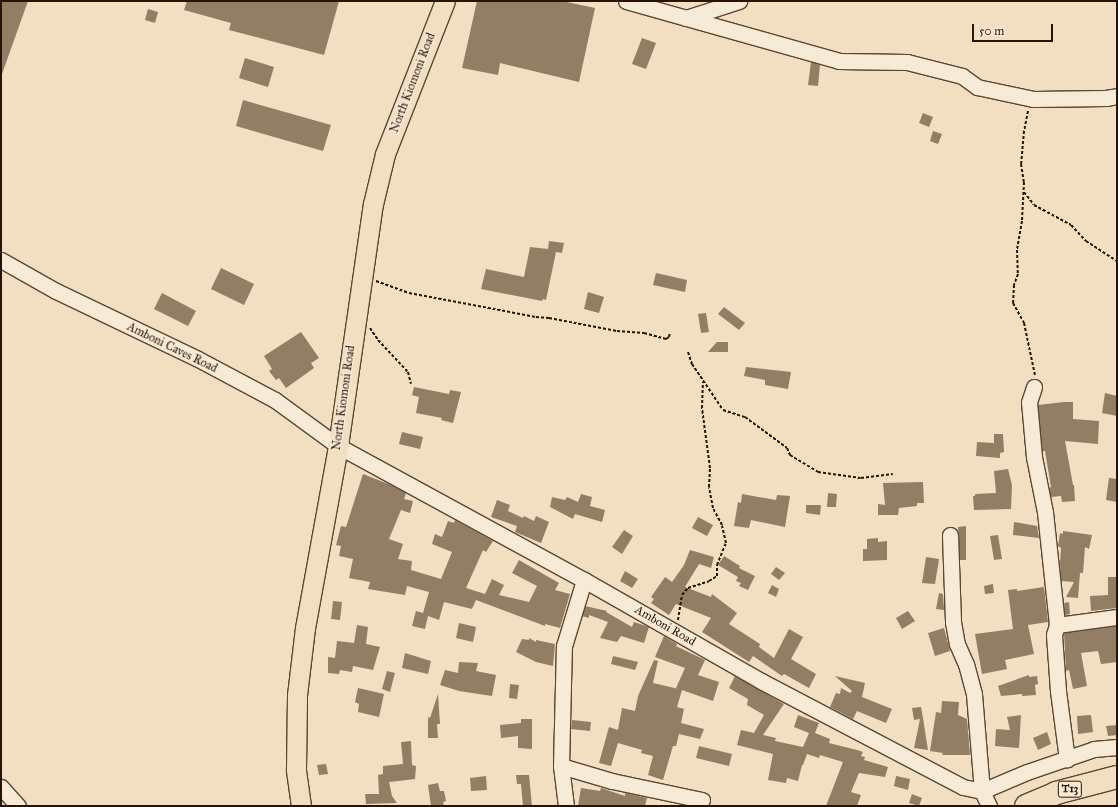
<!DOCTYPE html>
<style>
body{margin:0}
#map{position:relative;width:1118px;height:807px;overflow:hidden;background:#f2dfc2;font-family:"IM FELL Great Primer",serif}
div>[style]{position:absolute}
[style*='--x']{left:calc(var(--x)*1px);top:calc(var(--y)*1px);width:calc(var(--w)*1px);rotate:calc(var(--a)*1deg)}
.building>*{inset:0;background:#927d65}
.path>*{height:2px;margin-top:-1px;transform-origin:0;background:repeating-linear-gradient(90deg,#291300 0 3px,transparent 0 5px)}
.roads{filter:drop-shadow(1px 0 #5b4630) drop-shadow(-1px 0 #5b4630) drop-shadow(0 1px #5b4630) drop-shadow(0 -1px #5b4630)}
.minor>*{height:15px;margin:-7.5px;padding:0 7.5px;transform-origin:7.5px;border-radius:7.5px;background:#f7ead7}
.major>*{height:19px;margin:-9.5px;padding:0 9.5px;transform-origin:9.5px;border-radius:9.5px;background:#f2dfc2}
.highway>*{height:22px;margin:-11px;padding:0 11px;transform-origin:11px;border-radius:11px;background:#f2dfc2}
span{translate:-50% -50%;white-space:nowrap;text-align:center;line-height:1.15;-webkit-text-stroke:3px #f7ead7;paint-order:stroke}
.shield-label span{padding:1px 3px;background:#f7ead7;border:1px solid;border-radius:3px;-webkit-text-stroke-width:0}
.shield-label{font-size:11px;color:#291300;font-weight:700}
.street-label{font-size:12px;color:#291300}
.frame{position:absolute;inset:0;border:2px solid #291300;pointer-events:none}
.scale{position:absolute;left:972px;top:24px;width:81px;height:18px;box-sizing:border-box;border:2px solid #291300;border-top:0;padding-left:5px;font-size:12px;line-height:14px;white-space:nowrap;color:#291300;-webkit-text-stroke:3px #f7ead7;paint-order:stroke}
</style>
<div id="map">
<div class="building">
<i style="clip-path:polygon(1px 1px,28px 1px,2px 74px,1px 74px)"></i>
<i style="clip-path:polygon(187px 1px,339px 1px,324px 55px,229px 30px,231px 23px,184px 10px)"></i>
<i style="clip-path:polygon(477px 1px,562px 1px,595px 8px,579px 82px,500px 63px,498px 75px,462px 68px)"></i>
<i style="clip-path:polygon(148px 9px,158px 12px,155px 23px,145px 20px)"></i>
<i style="clip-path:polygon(642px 38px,656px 43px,646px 69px,632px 64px)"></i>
<i style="clip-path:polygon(245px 58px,274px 67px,268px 87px,239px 78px)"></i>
<i style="clip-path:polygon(811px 62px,820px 65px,818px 86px,808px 85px)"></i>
<i style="clip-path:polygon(243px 100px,331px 125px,323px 151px,236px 126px)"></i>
<i style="clip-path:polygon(923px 113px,933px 117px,929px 127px,919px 123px)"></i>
<i style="clip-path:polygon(933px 131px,942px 134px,938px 144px,930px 141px)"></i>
<i style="clip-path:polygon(549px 241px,564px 243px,562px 253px,556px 252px,546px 300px,543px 299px,542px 301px,481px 289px,486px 269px,524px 277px,530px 247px,548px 249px)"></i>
<i style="clip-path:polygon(221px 268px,254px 284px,244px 305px,211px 289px)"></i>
<i style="clip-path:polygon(656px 273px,687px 280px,685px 292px,653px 285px)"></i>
<i style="clip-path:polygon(588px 292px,604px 297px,599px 313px,584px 309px)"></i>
<i style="clip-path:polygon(162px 293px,196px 311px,188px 326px,154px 309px)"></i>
<i style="clip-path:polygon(724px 307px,745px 323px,739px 330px,718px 314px)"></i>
<i style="clip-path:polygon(706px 313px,709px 332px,701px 333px,698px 314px)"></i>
<i style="clip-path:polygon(301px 332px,319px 358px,311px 363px,314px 368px,286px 388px,279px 378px,276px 380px,269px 371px,272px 369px,264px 356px)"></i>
<i style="clip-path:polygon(717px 342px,728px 342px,728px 352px,708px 352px)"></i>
<i style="clip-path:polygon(746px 367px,791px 372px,788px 389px,765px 385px,765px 380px,744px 376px)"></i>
<i style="clip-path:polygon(414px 387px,449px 394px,450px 390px,461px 392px,453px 423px,441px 420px,442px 418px,416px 413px,419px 397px,412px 395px)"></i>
<i style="clip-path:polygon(1105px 393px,1117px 396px,1117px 416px,1102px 413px)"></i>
<i style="clip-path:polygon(1064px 402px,1073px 402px,1073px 419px,1099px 421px,1098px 444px,1065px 441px,1073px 485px,1074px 485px,1075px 501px,1062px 502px,1061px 496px,1051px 497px,1049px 488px,1051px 487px,1045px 451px,1042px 451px,1038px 405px)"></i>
<i style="clip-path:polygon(402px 432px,423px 437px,420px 449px,399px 444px)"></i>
<i style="clip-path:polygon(994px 434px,1003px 434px,1004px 452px,1000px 453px,1000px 458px,976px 456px,977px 442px,994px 443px)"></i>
<i style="clip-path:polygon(1008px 469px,1012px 485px,1011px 509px,974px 510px,973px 496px,975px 496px,975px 494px,996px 493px,994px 471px)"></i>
<i style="clip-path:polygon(363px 474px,391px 485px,406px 493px,404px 499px,413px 501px,410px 513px,401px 510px,389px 539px,403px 544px,398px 559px,412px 561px,411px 570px,441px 579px,452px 552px,432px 544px,435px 534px,442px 537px,448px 521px,454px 523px,455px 520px,493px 541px,486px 552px,483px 550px,466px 588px,485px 594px,492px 579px,504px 585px,499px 595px,529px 602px,537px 586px,512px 573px,519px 560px,559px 583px,555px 590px,570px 594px,560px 628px,545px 624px,545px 626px,476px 600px,472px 609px,444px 602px,439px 620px,428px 616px,425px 629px,412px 626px,416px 611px,423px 613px,429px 592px,407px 586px,405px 595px,368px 589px,370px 582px,349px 578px,353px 559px,339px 556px,341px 546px,336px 545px,341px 526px,346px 527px)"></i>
<i style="clip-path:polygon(1109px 478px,1117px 479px,1117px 502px,1106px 500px)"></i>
<i style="clip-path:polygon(923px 482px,924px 503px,917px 503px,917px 506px,899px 508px,898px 515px,878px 515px,878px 504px,885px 505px,883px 483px)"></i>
<i style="clip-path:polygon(828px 493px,837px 494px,836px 507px,827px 507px)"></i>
<i style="clip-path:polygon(581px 494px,592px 497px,590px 506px,605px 510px,602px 522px,575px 514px,573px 519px,550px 507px,552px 497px,565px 500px,567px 497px,578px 502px)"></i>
<i style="clip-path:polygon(742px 494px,776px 500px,777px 495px,790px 496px,785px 527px,751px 520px,749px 528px,734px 526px,738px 502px,741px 503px)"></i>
<i style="clip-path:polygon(497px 500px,510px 505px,508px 511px,523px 518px,524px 516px,534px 521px,536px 516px,549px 522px,541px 543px,515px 532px,517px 526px,491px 517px)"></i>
<i style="clip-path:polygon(806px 505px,821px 505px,820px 515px,806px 513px)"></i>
<i style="clip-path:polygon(698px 517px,713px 525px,707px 536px,692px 528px)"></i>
<i style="clip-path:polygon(1014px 522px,1037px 526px,1039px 538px,1013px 535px)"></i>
<i style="clip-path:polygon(966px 526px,966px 560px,960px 560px,958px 527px)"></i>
<i style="clip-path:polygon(624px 530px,633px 536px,622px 554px,612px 547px)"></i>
<i style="clip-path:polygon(1063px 531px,1092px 535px,1089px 549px,1085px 547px,1083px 573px,1080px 573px,1078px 598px,1066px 597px,1074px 582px,1061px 581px,1060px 563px,1061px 548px,1058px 546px,1060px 533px,1063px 534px)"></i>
<i style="clip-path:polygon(998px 535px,1002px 559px,994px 560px,990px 536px)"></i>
<i style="clip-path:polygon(878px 538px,878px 542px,887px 541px,887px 560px,863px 561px,863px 549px,867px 549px,867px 539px)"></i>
<i style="clip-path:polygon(690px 550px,714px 557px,711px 568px,699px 564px,685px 587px,711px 597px,712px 594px,737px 613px,729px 624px,760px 644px,759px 647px,774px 658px,789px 629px,803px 637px,791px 659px,816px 674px,809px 688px,784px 674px,782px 676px,753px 656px,749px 662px,702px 632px,711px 618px,676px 604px,669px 615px,651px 603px,654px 599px,651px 597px,665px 577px,672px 582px,684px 565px)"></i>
<i style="clip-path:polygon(724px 556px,740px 566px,739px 568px,755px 576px,748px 590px,739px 586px,741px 583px,736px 581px,738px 577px,718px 565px)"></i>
<i style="clip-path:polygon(926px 557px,939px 559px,935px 584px,922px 583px)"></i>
<i style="clip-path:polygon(776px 567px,785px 573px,779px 580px,771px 574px)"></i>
<i style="clip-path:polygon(625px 571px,638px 579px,632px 588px,620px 581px)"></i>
<i style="clip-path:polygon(1108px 577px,1117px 577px,1117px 608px,1091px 611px,1090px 596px,1108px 595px)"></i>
<i style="clip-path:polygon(993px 584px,994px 593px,985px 594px,984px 586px)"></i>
<i style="clip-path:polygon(772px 585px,779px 589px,776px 597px,768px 593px)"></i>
<i style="clip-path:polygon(1044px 587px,1048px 622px,1028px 625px,1034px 654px,1005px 660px,1007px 669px,982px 674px,975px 634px,1013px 629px,1008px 590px,1017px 589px,1017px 591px)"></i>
<i style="clip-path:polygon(939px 593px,943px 594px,944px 610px,936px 609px)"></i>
<i style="clip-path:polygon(333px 601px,342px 602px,340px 620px,331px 619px)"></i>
<i style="clip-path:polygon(1069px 602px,1070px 614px,1065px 615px,1064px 603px)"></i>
<i style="clip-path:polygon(585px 606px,607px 611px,606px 612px,632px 627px,634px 622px,649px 627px,644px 643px,621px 636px,617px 642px,600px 638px,608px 622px,589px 615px,589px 618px,582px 616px)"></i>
<i style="clip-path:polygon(908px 611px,915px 621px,902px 629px,896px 618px)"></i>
<i style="clip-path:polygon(459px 623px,476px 627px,473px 642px,456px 638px)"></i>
<i style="clip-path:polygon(357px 625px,368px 627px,366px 644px,380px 647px,373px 670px,353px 666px,352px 672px,340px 670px,339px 674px,328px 673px,328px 657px,335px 658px,337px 641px,354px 643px)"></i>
<i style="clip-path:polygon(1117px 626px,1117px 662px,1101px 664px,1098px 651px,1081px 653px,1087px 686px,1073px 689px,1069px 670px,1066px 671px,1064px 633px)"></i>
<i style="clip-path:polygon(944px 628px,950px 651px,935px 656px,928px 633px)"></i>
<i style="clip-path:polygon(664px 636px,677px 644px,676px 646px,705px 660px,698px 675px,719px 682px,713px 701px,682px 690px,677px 707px,684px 709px,681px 723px,704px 729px,700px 739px,679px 734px,676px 746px,673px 746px,663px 780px,648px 775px,653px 756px,641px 753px,642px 750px,618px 743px,611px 766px,599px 763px,609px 727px,618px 730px,622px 708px,635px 711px,638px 696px,654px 660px,658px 661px,653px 683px,679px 689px,676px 688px,685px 668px,655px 657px)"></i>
<i style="clip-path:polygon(529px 638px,536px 642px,536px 640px,555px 644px,553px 666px,536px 662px,516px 652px,522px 639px,529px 640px)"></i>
<i style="clip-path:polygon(405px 653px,431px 661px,428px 674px,402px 668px)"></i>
<i style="clip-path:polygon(613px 656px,638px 662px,635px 670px,611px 664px)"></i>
<i style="clip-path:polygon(459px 662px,478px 663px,476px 671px,496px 675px,492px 696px,459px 691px,440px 685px,445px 670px,458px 673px)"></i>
<i style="clip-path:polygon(387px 671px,395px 673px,390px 692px,382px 689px)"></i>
<i style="clip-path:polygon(1029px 675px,1029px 677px,1037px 676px,1038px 684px,1035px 685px,1036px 695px,1022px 696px,1022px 694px,1001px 696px,998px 686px)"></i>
<i style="clip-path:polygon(735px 676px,784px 704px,763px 735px,776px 738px,775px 741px,803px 747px,809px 733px,794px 727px,798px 715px,819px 723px,815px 733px,830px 739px,829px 743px,857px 750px,863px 752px,861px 756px,865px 757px,864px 760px,888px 767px,885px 777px,859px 773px,851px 792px,861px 795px,857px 806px,826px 806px,843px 762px,820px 755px,819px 758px,807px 754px,803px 765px,802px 765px,798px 781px,787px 778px,786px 783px,768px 780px,773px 754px,737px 745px,741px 730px,754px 733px,764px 715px,747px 705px,748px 699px,729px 688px)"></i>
<i style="clip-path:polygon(835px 676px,865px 683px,862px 697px,892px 709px,886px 723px,857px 711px,853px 719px,830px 707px,836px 693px,840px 694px,841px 688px,850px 693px,852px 691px)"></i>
<i style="clip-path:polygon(510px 684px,519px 685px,517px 699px,509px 698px)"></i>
<i style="clip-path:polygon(358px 688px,384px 694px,379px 717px,358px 712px,359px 704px,355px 702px)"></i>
<i style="clip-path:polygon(438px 694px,440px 724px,437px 724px,438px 738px,428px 738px,428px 717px,430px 718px)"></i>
<i style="clip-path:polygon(942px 701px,959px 702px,958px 715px,967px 719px,970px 755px,942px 755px,943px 753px,930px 751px,936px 712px,941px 713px)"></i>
<i style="clip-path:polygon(921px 707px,922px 712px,928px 750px,914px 748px,920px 719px,914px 720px,912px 708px)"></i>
<i style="clip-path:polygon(1021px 715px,1019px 748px,995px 746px,996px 729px,1010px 730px,1007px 717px)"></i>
<i style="clip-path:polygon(1091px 715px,1093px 732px,1078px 734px,1077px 716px)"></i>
<i style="clip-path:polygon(521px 719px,532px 719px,532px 749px,518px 748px,518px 736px,501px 738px,500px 725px,521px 723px)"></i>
<i style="clip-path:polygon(572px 720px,591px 722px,590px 731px,571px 729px)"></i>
<i style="clip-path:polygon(1117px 725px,1117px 735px,1108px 736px,1106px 726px)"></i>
<i style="clip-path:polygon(1047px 732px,1051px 744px,1038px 750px,1033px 738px)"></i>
<i style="clip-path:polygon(411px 741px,412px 765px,416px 766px,415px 779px,389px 782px,392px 796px,397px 803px,366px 804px,365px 794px,379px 794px,378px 775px,383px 774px,383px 766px,403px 764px,401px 742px)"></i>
<i style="clip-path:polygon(699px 746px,732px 754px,729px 766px,696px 758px)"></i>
<i style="clip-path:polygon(326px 764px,328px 774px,319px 775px,317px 765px)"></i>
<i style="clip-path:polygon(516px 775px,529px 775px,532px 806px,523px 806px,521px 784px,517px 784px)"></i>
<i style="clip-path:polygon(486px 776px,487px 790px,471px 791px,470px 778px)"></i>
<i style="clip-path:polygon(896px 776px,910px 779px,908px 790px,894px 786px)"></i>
<i style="clip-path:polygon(438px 783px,440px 791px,444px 791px,446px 801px,443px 802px,444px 806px,431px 806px,428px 785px)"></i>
<i style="clip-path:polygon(581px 788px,600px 791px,601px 788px,625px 796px,625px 793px,647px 798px,645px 806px,578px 806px)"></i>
<i style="clip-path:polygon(912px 794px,922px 798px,919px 806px,909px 803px)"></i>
</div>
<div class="path">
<i style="--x:1028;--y:111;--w:20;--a:101"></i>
<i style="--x:1024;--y:131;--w:33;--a:95"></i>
<i style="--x:1021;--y:164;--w:18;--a:81"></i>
<i style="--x:1024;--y:182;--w:39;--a:93"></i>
<i style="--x:1022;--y:221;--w:29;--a:100"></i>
<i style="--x:1017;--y:250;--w:24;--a:88"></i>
<i style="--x:1018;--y:274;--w:12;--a:110"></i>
<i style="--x:1014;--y:285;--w:18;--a:93"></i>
<i style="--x:1013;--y:303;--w:23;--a:61"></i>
<i style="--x:1024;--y:323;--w:53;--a:78.1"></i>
<i style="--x:1024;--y:192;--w:16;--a:52"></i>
<i style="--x:1034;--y:205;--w:42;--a:28.4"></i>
<i style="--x:1071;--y:225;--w:22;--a:47"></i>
<i style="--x:1086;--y:241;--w:37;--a:33"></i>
<i style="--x:376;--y:281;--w:35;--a:20"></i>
<i style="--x:409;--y:293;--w:129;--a:10.7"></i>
<i style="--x:536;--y:317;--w:13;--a:4"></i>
<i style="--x:549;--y:318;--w:69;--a:10.8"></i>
<i style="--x:617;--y:331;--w:27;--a:4"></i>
<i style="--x:644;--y:333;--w:23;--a:15"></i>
<i style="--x:666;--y:339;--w:4;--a:-34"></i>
<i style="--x:669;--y:337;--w:5;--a:-79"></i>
<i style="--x:370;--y:328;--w:14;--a:56"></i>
<i style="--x:378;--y:340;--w:44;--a:46.8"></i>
<i style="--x:408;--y:372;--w:12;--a:76"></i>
<i style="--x:688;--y:352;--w:13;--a:72"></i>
<i style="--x:692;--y:364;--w:55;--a:56"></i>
<i style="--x:723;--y:410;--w:23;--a:18"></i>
<i style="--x:745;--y:417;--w:52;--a:36.4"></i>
<i style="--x:787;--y:448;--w:8;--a:67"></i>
<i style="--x:790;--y:455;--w:33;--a:31"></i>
<i style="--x:818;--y:472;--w:43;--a:7.9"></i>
<i style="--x:861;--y:478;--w:32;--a:-7"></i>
<i style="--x:678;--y:620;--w:25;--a:-81"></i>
<i style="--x:682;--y:595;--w:9;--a:-49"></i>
<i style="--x:688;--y:588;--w:22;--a:-18"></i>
<i style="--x:709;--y:581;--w:9;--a:-32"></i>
<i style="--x:717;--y:576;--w:11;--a:-90"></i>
<i style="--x:717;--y:565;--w:24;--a:-68"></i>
<i style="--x:726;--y:543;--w:18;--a:-103"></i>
<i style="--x:722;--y:525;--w:19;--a:-118"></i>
<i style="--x:713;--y:508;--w:21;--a:-101"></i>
<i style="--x:709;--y:487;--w:19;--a:-87"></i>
<i style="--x:710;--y:468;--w:61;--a:-97.6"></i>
<i style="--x:702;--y:408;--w:26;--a:-88"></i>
</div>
<div class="roads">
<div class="minor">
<i style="--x:626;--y:1;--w:221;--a:15.7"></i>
<i style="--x:839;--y:61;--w:68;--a:0.8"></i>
<i style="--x:907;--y:62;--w:57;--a:14.3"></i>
<i style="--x:962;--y:76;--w:19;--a:36"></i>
<i style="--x:977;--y:87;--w:57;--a:12.1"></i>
<i style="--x:1033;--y:99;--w:73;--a:-0.8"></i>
<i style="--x:1106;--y:98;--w:11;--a:-10"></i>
<i style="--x:686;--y:18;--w:56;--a:-17.8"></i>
<i style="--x:1;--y:260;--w:63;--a:29.4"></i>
<i style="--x:56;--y:291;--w:157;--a:25.6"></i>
<i style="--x:198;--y:359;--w:87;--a:28"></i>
<i style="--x:275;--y:400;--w:78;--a:36.1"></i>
<i style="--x:338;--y:446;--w:280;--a:28.6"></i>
<i style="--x:584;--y:580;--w:204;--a:29.7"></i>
<i style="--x:761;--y:681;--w:228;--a:27.7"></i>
<i style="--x:963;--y:787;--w:19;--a:12"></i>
<i style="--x:982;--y:791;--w:17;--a:65"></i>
<i style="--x:1034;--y:387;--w:16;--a:108"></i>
<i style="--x:1029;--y:402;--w:55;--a:84.8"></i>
<i style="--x:1034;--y:457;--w:56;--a:78.7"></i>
<i style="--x:1045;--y:512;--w:114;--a:83.9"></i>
<i style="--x:1057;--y:625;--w:10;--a:107"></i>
<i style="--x:1054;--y:635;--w:56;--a:85.9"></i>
<i style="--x:1058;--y:691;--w:69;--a:82.5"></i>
<i style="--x:950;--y:535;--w:87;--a:88"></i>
<i style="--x:953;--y:622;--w:22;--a:80"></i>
<i style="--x:957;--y:644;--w:22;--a:66"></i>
<i style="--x:966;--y:664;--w:31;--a:75"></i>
<i style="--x:974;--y:694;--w:97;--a:85.3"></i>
<i style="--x:982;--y:791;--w:49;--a:-22.9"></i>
<i style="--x:1027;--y:772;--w:71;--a:-18.9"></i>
<i style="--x:1094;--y:749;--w:23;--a:-5"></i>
<i style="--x:1057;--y:625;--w:61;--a:-7.6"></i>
<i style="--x:561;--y:766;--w:53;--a:16.4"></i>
<i style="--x:612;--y:781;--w:92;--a:11.9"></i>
<i style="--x:1;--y:787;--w:25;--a:48"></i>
<i style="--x:566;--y:806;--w:40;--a:-97.1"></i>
<i style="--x:561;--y:766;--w:120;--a:-88.6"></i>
<i style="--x:564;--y:646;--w:69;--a:-73.1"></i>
</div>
<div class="major">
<i style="--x:301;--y:806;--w:37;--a:-98"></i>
<i style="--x:296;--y:769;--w:74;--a:-89.2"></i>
<i style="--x:297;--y:695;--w:67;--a:-83.2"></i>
<i style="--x:305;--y:628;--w:185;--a:-79.7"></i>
<i style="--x:338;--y:446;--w:245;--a:-81.8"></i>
<i style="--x:373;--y:204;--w:51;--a:-76.5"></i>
<i style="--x:385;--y:154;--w:164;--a:-68.6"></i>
</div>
<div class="highway">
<i style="--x:1026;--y:806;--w:33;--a:-23"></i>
<i style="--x:1056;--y:793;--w:63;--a:-14.7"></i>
</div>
</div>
<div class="shield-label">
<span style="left:1070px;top:789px">T13</span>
</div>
<div class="street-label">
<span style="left:413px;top:83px;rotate:-69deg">North Kiomoni Road</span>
<span style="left:172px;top:348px;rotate:26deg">Amboni Caves Road</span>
<span style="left:344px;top:398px;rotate:-82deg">North Kiomoni Road</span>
<span style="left:665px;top:626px;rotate:30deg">Amboni Road</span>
</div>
<div class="frame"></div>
<div class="scale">50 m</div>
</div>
